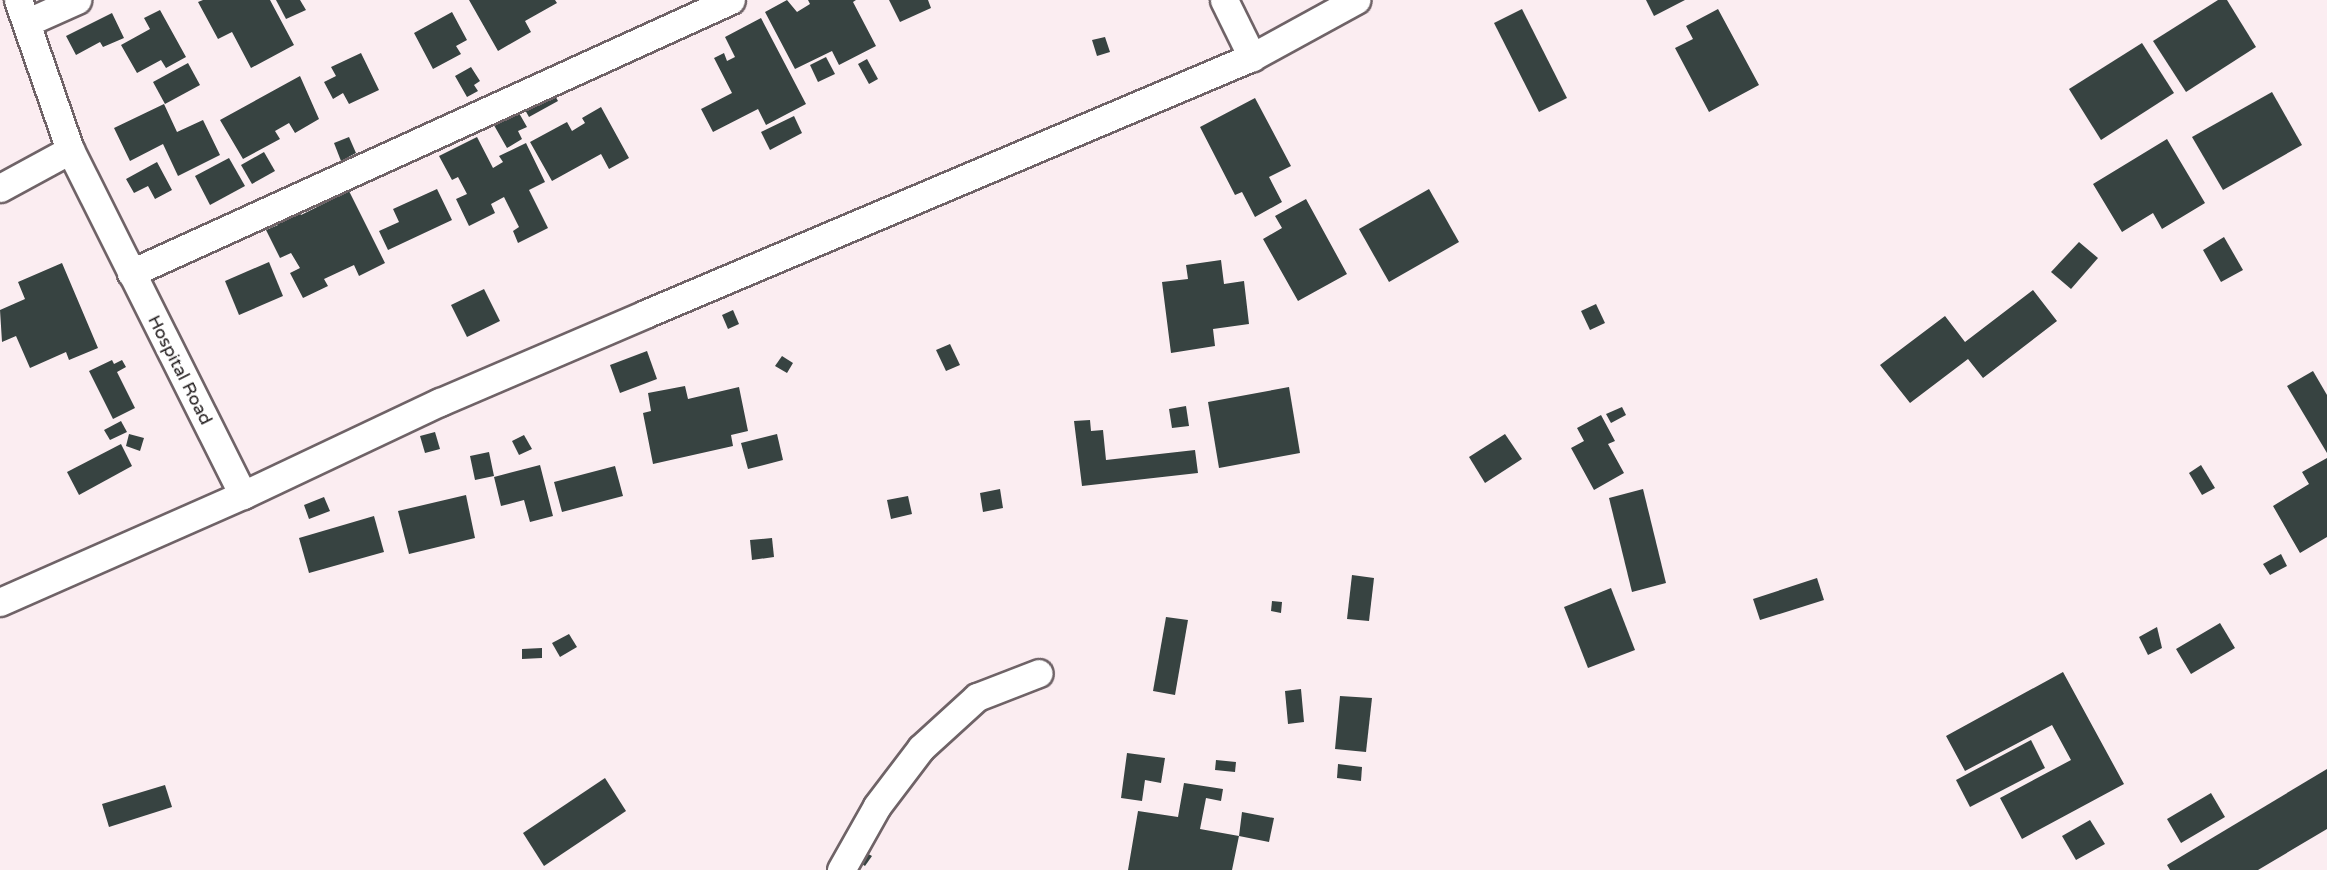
<!DOCTYPE html>
<style>
body{margin:0}
#map{position:relative;width:2327px;height:870px;overflow:hidden;background:#fbedf1;font-family:"Varela Round",sans-serif}
div>[style]{position:absolute}
[style*='--x']{left:calc(var(--x)*1px);top:calc(var(--y)*1px);width:calc(var(--w)*1px);rotate:calc(var(--a)*1deg)}
.building>*{inset:0;background:#374341}
.roads{filter:drop-shadow(2px 0 #6f6367) drop-shadow(-2px 0 #6f6367) drop-shadow(0 2px #6f6367) drop-shadow(0 -2px #6f6367)}
.street>*{height:27px;margin:-13.5px;padding:0 13.5px;transform-origin:13.5px;border-radius:13.5px;background:#fff}
span{translate:-50% -50%;white-space:nowrap;text-align:center;line-height:1.15;-webkit-text-stroke:6px #fff;paint-order:stroke}
.street-label{font-size:18px;color:#1d1819}
</style>
<div id="map">
<div class="building">
<i style="clip-path:polygon(203px 0,270px 0,294px 45px,251px 68px,232px 32px,218px 39px,198px 2px)"></i>
<i style="clip-path:polygon(276px 0,300px 0,306px 10px,286px 19px)"></i>
<i style="clip-path:polygon(469px 0,555px 0,557px 3px,525px 21px,531px 32px,498px 51px)"></i>
<i style="clip-path:polygon(787px 0,797px 12px,810px 4px,808px 0,856px 0,853px 2px,876px 46px,839px 65px,832px 51px,795px 69px,765px 12px)"></i>
<i style="clip-path:polygon(889px 0,928px 0,931px 8px,900px 22px)"></i>
<i style="clip-path:polygon(1646px 0,1685px 0,1654px 16px)"></i>
<i style="clip-path:polygon(2218px 0,2227px 0,2256px 47px,2186px 92px,2153px 41px)"></i>
<i style="clip-path:polygon(1522px 9px,1567px 98px,1539px 112px,1494px 23px)"></i>
<i style="clip-path:polygon(1718px 9px,1759px 85px,1709px 112px,1675px 48px,1693px 39px,1686px 26px)"></i>
<i style="clip-path:polygon(160px 10px,186px 57px,166px 68px,161px 60px,137px 73px,121px 45px,150px 29px,144px 18px)"></i>
<i style="clip-path:polygon(452px 12px,467px 40px,456px 46px,461px 54px,433px 69px,414px 33px)"></i>
<i style="clip-path:polygon(112px 13px,124px 38px,103px 47px,100px 42px,76px 55px,66px 36px)"></i>
<i style="clip-path:polygon(761px 18px,806px 104px,766px 125px,758px 109px,713px 132px,701px 109px,732px 93px,714px 58px,724px 53px,727px 61px,735px 57px,725px 37px)"></i>
<i style="clip-path:polygon(1105px 37px,1110px 52px,1097px 56px,1092px 40px)"></i>
<i style="clip-path:polygon(2142px 43px,2174px 93px,2101px 140px,2069px 89px)"></i>
<i style="clip-path:polygon(361px 53px,379px 90px,349px 104px,343px 93px,333px 99px,324px 82px,336px 76px,331px 67px)"></i>
<i style="clip-path:polygon(826px 57px,835px 74px,818px 82px,810px 65px)"></i>
<i style="clip-path:polygon(867px 59px,878px 79px,869px 84px,858px 64px)"></i>
<i style="clip-path:polygon(188px 63px,200px 85px,165px 104px,153px 82px)"></i>
<i style="clip-path:polygon(471px 67px,480px 81px,474px 85px,478px 91px,467px 97px,455px 76px)"></i>
<i style="clip-path:polygon(300px 76px,319px 119px,295px 133px,289px 123px,275px 131px,280px 139px,243px 159px,220px 120px)"></i>
<i style="clip-path:polygon(549px 85px,558px 101px,529px 117px,520px 101px)"></i>
<i style="clip-path:polygon(2272px 92px,2302px 145px,2223px 190px,2192px 137px)"></i>
<i style="clip-path:polygon(1255px 98px,1291px 166px,1269px 177px,1282px 202px,1255px 217px,1242px 192px,1235px 195px,1200px 127px)"></i>
<i style="clip-path:polygon(164px 104px,177px 132px,203px 120px,220px 155px,178px 176px,163px 144px,130px 161px,114px 128px)"></i>
<i style="clip-path:polygon(515px 106px,527px 127px,518px 131px,522px 139px,507px 148px,491px 120px)"></i>
<i style="clip-path:polygon(601px 107px,629px 158px,609px 169px,601px 154px,552px 181px,530px 142px,567px 122px,572px 131px,585px 123px,582px 118px)"></i>
<i style="clip-path:polygon(794px 116px,802px 133px,770px 150px,761px 132px)"></i>
<i style="clip-path:polygon(349px 137px,356px 153px,341px 161px,334px 143px)"></i>
<i style="clip-path:polygon(477px 137px,493px 168px,503px 162px,499px 156px,526px 143px,545px 182px,529px 190px,548px 228px,518px 243px,513px 231px,519px 227px,504px 197px,491px 204px,495px 213px,469px 226px,456px 199px,467px 194px,458px 177px,452px 180px,439px 156px)"></i>
<i style="clip-path:polygon(2167px 139px,2205px 203px,2162px 229px,2153px 213px,2122px 232px,2093px 184px)"></i>
<i style="clip-path:polygon(264px 152px,275px 171px,252px 184px,241px 165px)"></i>
<i style="clip-path:polygon(229px 158px,245px 186px,210px 205px,195px 176px)"></i>
<i style="clip-path:polygon(157px 162px,172px 190px,155px 199px,148px 186px,134px 193px,126px 179px)"></i>
<i style="clip-path:polygon(437px 189px,452px 220px,388px 250px,379px 231px,399px 222px,393px 209px)"></i>
<i style="clip-path:polygon(1429px 189px,1459px 242px,1389px 282px,1359px 229px)"></i>
<i style="clip-path:polygon(349px 191px,385px 263px,359px 276px,354px 265px,324px 279px,328px 286px,303px 298px,290px 273px,300px 268px,291px 253px,280px 258px,266px 230px,278px 225px,272px 213px,295px 202px,301px 215px)"></i>
<i style="clip-path:polygon(1306px 199px,1347px 274px,1298px 301px,1263px 239px,1282px 228px,1275px 216px)"></i>
<i style="clip-path:polygon(2224px 237px,2243px 270px,2221px 282px,2203px 250px)"></i>
<i style="clip-path:polygon(2079px 242px,2098px 258px,2071px 289px,2051px 272px)"></i>
<i style="clip-path:polygon(1221px 260px,1224px 284px,1244px 281px,1249px 324px,1213px 329px,1215px 346px,1171px 353px,1162px 282px,1188px 279px,1186px 265px)"></i>
<i style="clip-path:polygon(269px 262px,283px 296px,239px 315px,225px 281px)"></i>
<i style="clip-path:polygon(62px 263px,98px 348px,69px 360px,66px 352px,30px 368px,16px 336px,2px 342px,0 310px,25px 299px,18px 282px)"></i>
<i style="clip-path:polygon(484px 289px,500px 321px,467px 337px,451px 305px)"></i>
<i style="clip-path:polygon(2033px 290px,2057px 321px,1983px 378px,1968px 359px,1910px 403px,1880px 365px,1945px 316px,1965px 342px)"></i>
<i style="clip-path:polygon(1596px 304px,1605px 323px,1590px 330px,1581px 311px)"></i>
<i style="clip-path:polygon(733px 310px,739px 324px,728px 329px,722px 315px)"></i>
<i style="clip-path:polygon(950px 344px,960px 365px,946px 371px,936px 350px)"></i>
<i style="clip-path:polygon(647px 351px,657px 379px,620px 393px,610px 365px)"></i>
<i style="clip-path:polygon(782px 356px,793px 363px,787px 373px,775px 366px)"></i>
<i style="clip-path:polygon(112px 360px,114px 364px,122px 360px,126px 367px,117px 372px,135px 408px,113px 419px,89px 371px)"></i>
<i style="clip-path:polygon(2313px 371px,2327px 395px,2327px 453px,2287px 386px)"></i>
<i style="clip-path:polygon(685px 386px,688px 399px,739px 387px,748px 431px,731px 435px,733px 446px,653px 464px,643px 413px,651px 411px,648px 393px)"></i>
<i style="clip-path:polygon(1289px 387px,1300px 453px,1219px 468px,1208px 402px)"></i>
<i style="clip-path:polygon(1186px 406px,1189px 426px,1172px 428px,1169px 409px)"></i>
<i style="clip-path:polygon(1622px 407px,1626px 415px,1611px 423px,1606px 414px)"></i>
<i style="clip-path:polygon(1601px 415px,1615px 441px,1608px 444px,1624px 473px,1594px 490px,1571px 448px,1584px 441px,1577px 428px)"></i>
<i style="clip-path:polygon(1090px 420px,1091px 431px,1103px 430px,1106px 460px,1195px 450px,1198px 473px,1082px 486px,1074px 421px)"></i>
<i style="clip-path:polygon(121px 421px,127px 432px,110px 440px,104px 430px)"></i>
<i style="clip-path:polygon(435px 432px,440px 449px,425px 453px,420px 436px)"></i>
<i style="clip-path:polygon(129px 434px,144px 438px,140px 451px,126px 446px)"></i>
<i style="clip-path:polygon(777px 434px,783px 460px,748px 469px,741px 443px)"></i>
<i style="clip-path:polygon(1505px 434px,1522px 459px,1485px 483px,1469px 457px)"></i>
<i style="clip-path:polygon(524px 435px,532px 449px,519px 455px,512px 441px)"></i>
<i style="clip-path:polygon(121px 444px,132px 466px,79px 495px,67px 472px)"></i>
<i style="clip-path:polygon(489px 452px,494px 476px,475px 480px,470px 456px)"></i>
<i style="clip-path:polygon(2327px 458px,2327px 537px,2300px 553px,2273px 506px,2309px 484px,2302px 472px)"></i>
<i style="clip-path:polygon(540px 465px,553px 516px,530px 522px,524px 500px,501px 506px,494px 477px)"></i>
<i style="clip-path:polygon(2201px 465px,2215px 488px,2202px 495px,2189px 473px)"></i>
<i style="clip-path:polygon(615px 466px,623px 496px,562px 512px,554px 482px)"></i>
<i style="clip-path:polygon(1000px 489px,1003px 508px,983px 512px,980px 493px)"></i>
<i style="clip-path:polygon(1643px 489px,1666px 583px,1632px 592px,1609px 498px)"></i>
<i style="clip-path:polygon(466px 495px,475px 538px,409px 554px,398px 511px)"></i>
<i style="clip-path:polygon(908px 496px,912px 514px,891px 519px,887px 500px)"></i>
<i style="clip-path:polygon(324px 497px,330px 511px,309px 519px,304px 505px)"></i>
<i style="clip-path:polygon(374px 516px,384px 552px,309px 573px,299px 538px)"></i>
<i style="clip-path:polygon(772px 538px,774px 557px,752px 560px,750px 540px)"></i>
<i style="clip-path:polygon(2281px 554px,2287px 566px,2270px 575px,2263px 564px)"></i>
<i style="clip-path:polygon(1352px 575px,1374px 578px,1369px 621px,1347px 619px)"></i>
<i style="clip-path:polygon(1817px 578px,1824px 600px,1760px 620px,1753px 599px)"></i>
<i style="clip-path:polygon(1611px 588px,1635px 650px,1588px 668px,1564px 607px)"></i>
<i style="clip-path:polygon(1272px 601px,1282px 602px,1281px 613px,1271px 611px)"></i>
<i style="clip-path:polygon(1166px 617px,1188px 620px,1175px 695px,1153px 691px)"></i>
<i style="clip-path:polygon(2220px 623px,2235px 648px,2191px 674px,2176px 649px)"></i>
<i style="clip-path:polygon(2157px 627px,2162px 648px,2148px 655px,2139px 637px)"></i>
<i style="clip-path:polygon(569px 634px,577px 647px,560px 657px,552px 643px)"></i>
<i style="clip-path:polygon(542px 648px,542px 658px,522px 659px,522px 649px)"></i>
<i style="clip-path:polygon(2063px 672px,2124px 784px,2022px 839px,2000px 798px,2071px 760px,2052px 725px,1965px 771px,1946px 736px)"></i>
<i style="clip-path:polygon(1301px 689px,1304px 722px,1288px 724px,1285px 691px)"></i>
<i style="clip-path:polygon(1340px 696px,1372px 698px,1366px 752px,1335px 749px)"></i>
<i style="clip-path:polygon(2031px 740px,2045px 768px,1970px 807px,1956px 780px)"></i>
<i style="clip-path:polygon(1127px 753px,1165px 758px,1161px 783px,1145px 780px,1142px 801px,1121px 798px)"></i>
<i style="clip-path:polygon(1216px 760px,1236px 762px,1235px 772px,1215px 770px)"></i>
<i style="clip-path:polygon(1338px 764px,1362px 767px,1361px 781px,1337px 778px)"></i>
<i style="clip-path:polygon(2327px 769px,2327px 829px,2258px 870px,2170px 870px,2167px 865px)"></i>
<i style="clip-path:polygon(605px 778px,626px 811px,544px 866px,523px 833px)"></i>
<i style="clip-path:polygon(1184px 783px,1223px 789px,1221px 801px,1206px 798px,1200px 829px,1239px 836px,1232px 870px,1128px 870px,1138px 811px,1178px 817px)"></i>
<i style="clip-path:polygon(165px 785px,172px 807px,109px 827px,102px 804px)"></i>
<i style="clip-path:polygon(2211px 793px,2225px 817px,2181px 843px,2167px 819px)"></i>
<i style="clip-path:polygon(1242px 812px,1274px 818px,1269px 842px,1239px 836px)"></i>
<i style="clip-path:polygon(2090px 820px,2105px 844px,2076px 860px,2062px 836px)"></i>
<i style="clip-path:polygon(861px 850px,872px 856px,865px 866px,854px 859px)"></i>
</div>
<div class="roads">
<div class="street">
<i style="--x:1224;--y:0;--w:64;--a:63.8"></i>
<i style="--x:28;--y:22;--w:54;--a:-24.2"></i>
<i style="--x:0;--y:188;--w:80;--a:-28.5"></i>
<i style="--x:131;--y:273;--w:659;--a:-24.47"></i>
<i style="--x:243;--y:495;--w:218;--a:-25.3"></i>
<i style="--x:440;--y:402;--w:223;--a:-23.2"></i>
<i style="--x:645;--y:314;--w:659;--a:-22.95"></i>
<i style="--x:1252;--y:57;--w:119;--a:-28.7"></i>
<i style="--x:0;--y:602;--w:266;--a:-23.8"></i>
<i style="--x:243;--y:495;--w:386;--a:-116.6"></i>
<i style="--x:70;--y:150;--w:159;--a:-109.1"></i>
<i style="--x:841;--y:870;--w:73;--a:-60.6"></i>
<i style="--x:877;--y:806;--w:73;--a:-52.8"></i>
<i style="--x:921;--y:748;--w:76;--a:-42.3"></i>
<i style="--x:977;--y:697;--w:66;--a:-21.2"></i>
</div>
</div>
<div class="street-label">
<span style="left:180px;top:370px;rotate:63deg">Hospital Road</span>
</div>
</div>
